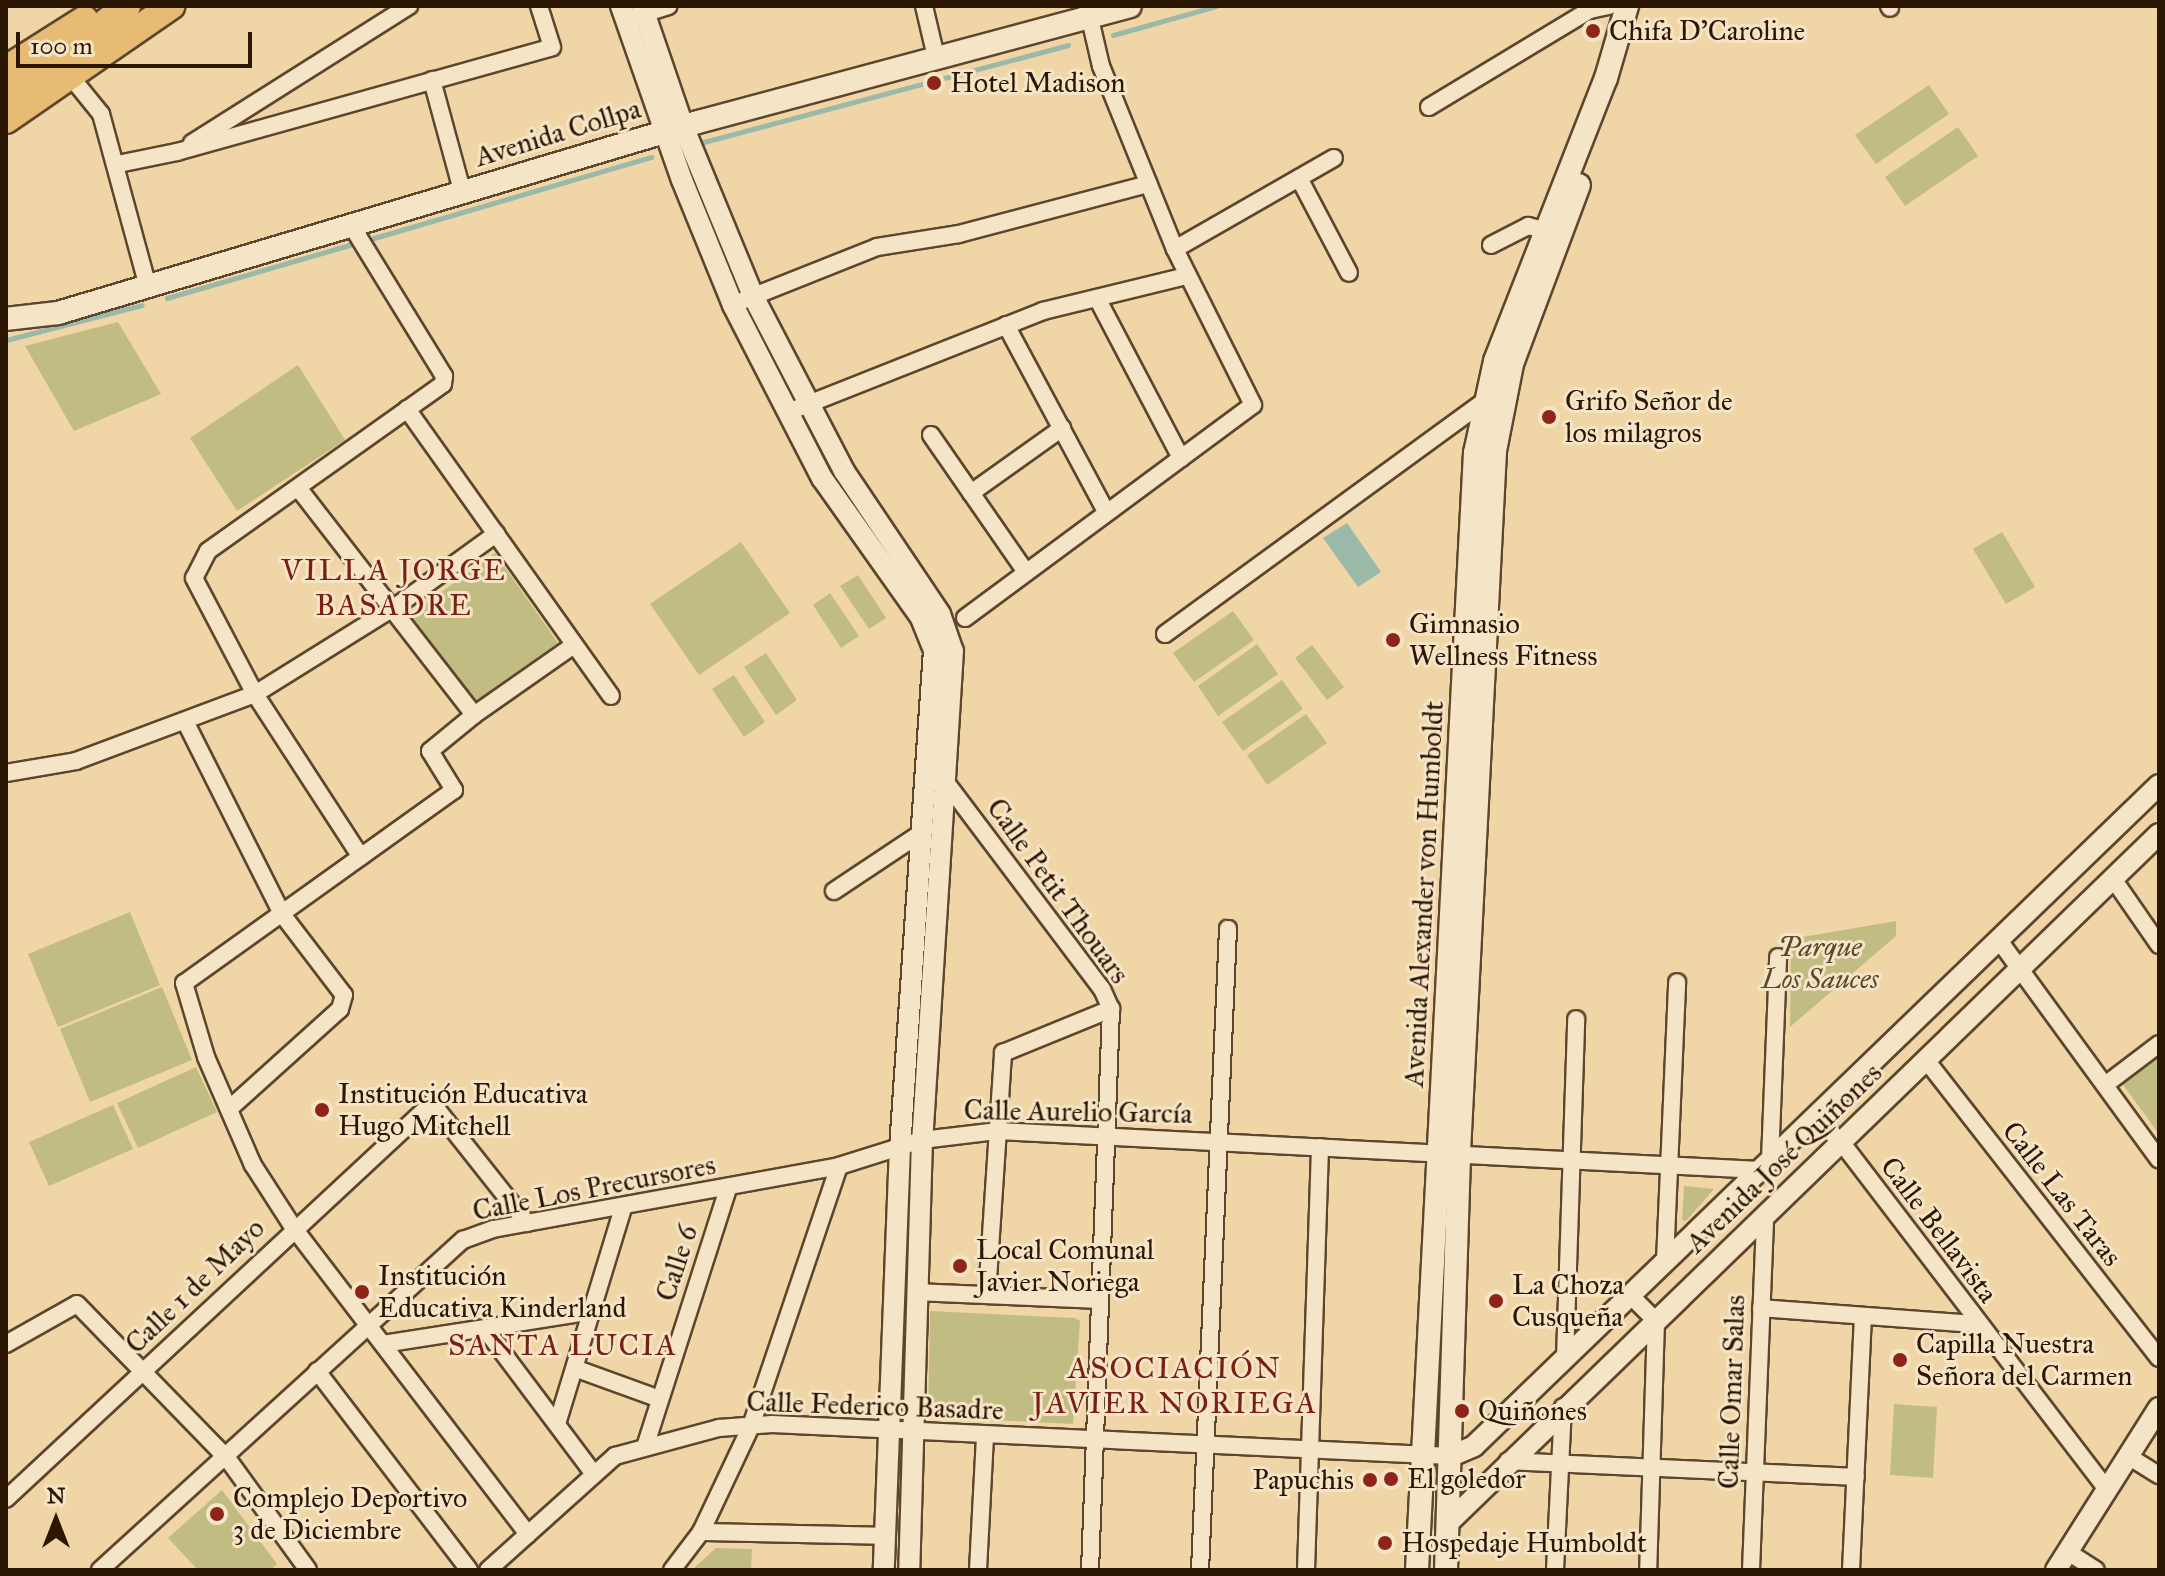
<!DOCTYPE html>
<meta charset="utf-8">
<style>
body{margin:0}
#map{position:relative;width:2165px;height:1576px;overflow:hidden;background:#f0d6a7;font-family:"IM FELL Great Primer",serif}
div>[style]{position:absolute}
[style*='--x']{left:calc(var(--x)*1px);top:calc(var(--y)*1px);width:calc(var(--w)*1px);rotate:calc(var(--a)*1deg)}
.green>*{inset:0;background:#c1bc82}
.water>*{inset:0;background:#9ab9a9}
.stream>*{height:5px;margin:-2.5px;padding:0 2.5px;transform-origin:2.5px;border-radius:2.5px;background:#9ab9a9}
.roads{filter:drop-shadow(2px 0 #5d462d) drop-shadow(-2px 0 #5d462d) drop-shadow(0 2px #5d462d) drop-shadow(0 -2px #5d462d)}
.minor>*{height:16px;margin:-8px;padding:0 8px;transform-origin:8px;border-radius:8px;background:#f5e4c6}
.tertiary>*{height:20px;margin:-10px;padding:0 10px;transform-origin:10px;border-radius:10px;background:#f5e4c6}
.secondary>*{height:22px;margin:-11px;padding:0 11px;transform-origin:11px;border-radius:11px;background:#f5e4c6}
.trunk>*{height:26px;margin:-13px;padding:0 13px;transform-origin:13px;border-radius:13px;background:#e8bb74}
.dots>*{width:22px;height:22px;translate:-50% -50%;box-sizing:border-box;border:4px solid #f5e4c6;border-radius:50%}
span{translate:-50% -50%;white-space:nowrap;text-align:center;line-height:1.15;-webkit-text-stroke:6px #f5e4c6;paint-order:stroke}
.poi-label{font-size:28px;color:#2c1604}
.left{translate:0 -50%;text-align:left}
.right{translate:-100% -50%;text-align:right}
.street-label{font-size:28px;color:#2c1604}
.park-label{font-size:28px;color:#59482a;font-style:italic}
.neighbourhood-label{font-size:30px;color:#7a1f14;letter-spacing:2px}
.frame{position:absolute;inset:0;border:8px solid #2c1604;pointer-events:none}
.north{position:absolute;left:16px;top:1480px;width:80px;height:80px;-webkit-text-stroke:6px #f5e4c6;paint-order:stroke;rotate:0deg;font-size:22px;font-weight:700;line-height:32px;text-align:center;color:#2c1604}
.north::after{content:'';display:block;margin:auto;width:28px;height:36px;background:#2c1604;clip-path:polygon(50% 0,100% 100%,50% 72%,0 100%)}
.scale{position:absolute;left:16px;top:32px;width:236px;height:36px;box-sizing:border-box;border:4px solid #2c1604;border-top:0;padding-left:10px;font-size:24px;line-height:28px;white-space:nowrap;color:#2c1604;-webkit-text-stroke:6px #f5e4c6;paint-order:stroke}
</style>
<div id="map">
<div class="green">
<i style="clip-path:polygon(1929px 85px,1949px 114px,1876px 164px,1855px 135px)"></i>
<i style="clip-path:polygon(1958px 127px,1978px 156px,1905px 206px,1885px 177px)"></i>
<i style="clip-path:polygon(118px 322px,161px 394px,74px 431px,25px 346px)"></i>
<i style="clip-path:polygon(298px 365px,345px 440px,237px 511px,190px 438px)"></i>
<i style="clip-path:polygon(2002px 532px,2035px 587px,2006px 604px,1973px 549px)"></i>
<i style="clip-path:polygon(741px 542px,790px 613px,699px 675px,650px 604px)"></i>
<i style="clip-path:polygon(495px 553px,558px 643px,474px 702px,410px 615px)"></i>
<i style="clip-path:polygon(858px 575px,886px 618px,869px 629px,840px 586px)"></i>
<i style="clip-path:polygon(830px 593px,859px 636px,841px 648px,813px 605px)"></i>
<i style="clip-path:polygon(1233px 611px,1254px 640px,1194px 682px,1173px 653px)"></i>
<i style="clip-path:polygon(1257px 644px,1278px 674px,1218px 716px,1198px 686px)"></i>
<i style="clip-path:polygon(1312px 645px,1344px 687px,1327px 700px,1295px 658px)"></i>
<i style="clip-path:polygon(766px 653px,797px 700px,776px 715px,744px 667px)"></i>
<i style="clip-path:polygon(734px 675px,765px 722px,744px 737px,712px 689px)"></i>
<i style="clip-path:polygon(1282px 680px,1303px 709px,1243px 751px,1222px 722px)"></i>
<i style="clip-path:polygon(1306px 714px,1327px 743px,1267px 785px,1247px 755px)"></i>
<i style="clip-path:polygon(130px 912px,160px 985px,58px 1027px,28px 954px)"></i>
<i style="clip-path:polygon(1896px 921px,1896px 936px,1790px 1027px,1791px 939px)"></i>
<i style="clip-path:polygon(162px 987px,192px 1060px,90px 1102px,60px 1029px)"></i>
<i style="clip-path:polygon(2159px 1053px,2159px 1134px,2121px 1082px)"></i>
<i style="clip-path:polygon(196px 1067px,217px 1112px,138px 1148px,117px 1103px)"></i>
<i style="clip-path:polygon(113px 1105px,133px 1149px,49px 1186px,29px 1142px)"></i>
<i style="clip-path:polygon(1684px 1186px,1714px 1189px,1686px 1221px,1682px 1220px)"></i>
<i style="clip-path:polygon(930px 1311px,1075px 1318px,1080px 1321px,1073px 1424px,928px 1417px)"></i>
<i style="clip-path:polygon(1894px 1404px,1937px 1407px,1933px 1478px,1890px 1475px)"></i>
<i style="clip-path:polygon(222px 1490px,277px 1564px,270px 1570px,198px 1570px,168px 1538px)"></i>
<i style="clip-path:polygon(716px 1548px,752px 1549px,751px 1570px,692px 1570px)"></i>
</div>
<div class="water">
<i style="clip-path:polygon(1347px 523px,1381px 572px,1358px 587px,1323px 538px)"></i>
</div>
<div class="stream">
<i style="--x:1113;--y:35;--w:107;--a:-15.7"></i>
<i style="--x:700;--y:143;--w:381;--a:-14.9"></i>
<i style="--x:374;--y:238;--w:289;--a:-16.3"></i>
<i style="--x:167;--y:298;--w:190;--a:-16.2"></i>
<i style="--x:6;--y:340;--w:140;--a:-14.4"></i>
</div>
<div class="roads">
<div class="minor">
<i style="--x:924;--y:6;--w:52;--a:76.8"></i>
<i style="--x:1087;--y:6;--w:62;--a:76.9"></i>
<i style="--x:1101;--y:66;--w:197;--a:68"></i>
<i style="--x:1175;--y:249;--w:183;--a:-29.8"></i>
<i style="--x:1889;--y:6;--w:2;--a:63"></i>
<i style="--x:636;--y:16;--w:34;--a:-17"></i>
<i style="--x:71;--y:77;--w:48;--a:51"></i>
<i style="--x:101;--y:114;--w:179;--a:74.8"></i>
<i style="--x:432;--y:80;--w:118;--a:74.8"></i>
<i style="--x:1429;--y:107;--w:188;--a:-31.1"></i>
<i style="--x:1590;--y:10;--w:19;--a:-12"></i>
<i style="--x:192;--y:143;--w:257;--a:-32.3"></i>
<i style="--x:118;--y:164;--w:60;--a:-11.5"></i>
<i style="--x:177;--y:152;--w:389;--a:-15.6"></i>
<i style="--x:552;--y:47;--w:43;--a:-107.6"></i>
<i style="--x:1299;--y:178;--w:107;--a:62.2"></i>
<i style="--x:353;--y:228;--w:174;--a:58.4"></i>
<i style="--x:444;--y:376;--w:8;--a:97"></i>
<i style="--x:443;--y:384;--w:288;--a:144.6"></i>
<i style="--x:208;--y:551;--w:30;--a:117"></i>
<i style="--x:194;--y:578;--w:131;--a:62.3"></i>
<i style="--x:255;--y:694;--w:194;--a:57"></i>
<i style="--x:1491;--y:245;--w:42;--a:-27.2"></i>
<i style="--x:1528;--y:226;--w:29;--a:14"></i>
<i style="--x:1097;--y:298;--w:181;--a:62.3"></i>
<i style="--x:744;--y:300;--w:143;--a:-21.7"></i>
<i style="--x:877;--y:247;--w:83;--a:-9"></i>
<i style="--x:959;--y:234;--w:196;--a:-14.8"></i>
<i style="--x:1006;--y:325;--w:213;--a:61.8"></i>
<i style="--x:407;--y:409;--w:352;--a:54.6"></i>
<i style="--x:788;--y:412;--w:274;--a:-21.6"></i>
<i style="--x:1043;--y:311;--w:148;--a:-13.7"></i>
<i style="--x:931;--y:435;--w:167;--a:55.3"></i>
<i style="--x:299;--y:489;--w:286;--a:52.2"></i>
<i style="--x:474;--y:715;--w:122;--a:-35"></i>
<i style="--x:971;--y:493;--w:112;--a:-35.5"></i>
<i style="--x:965;--y:618;--w:358;--a:-36.5"></i>
<i style="--x:1253;--y:405;--w:174;--a:-116.6"></i>
<i style="--x:1165;--y:634;--w:395;--a:-36.1"></i>
<i style="--x:1484;--y:401;--w:5;--a:11"></i>
<i style="--x:474;--y:715;--w:57;--a:140.7"></i>
<i style="--x:430;--y:751;--w:46;--a:58.4"></i>
<i style="--x:454;--y:790;--w:332;--a:144.4"></i>
<i style="--x:184;--y:983;--w:77;--a:73.4"></i>
<i style="--x:206;--y:1057;--w:118;--a:66.5"></i>
<i style="--x:253;--y:1165;--w:74;--a:57.2"></i>
<i style="--x:293;--y:1227;--w:387;--a:52.6"></i>
<i style="--x:186;--y:723;--w:214;--a:63.3"></i>
<i style="--x:282;--y:914;--w:102;--a:52.6"></i>
<i style="--x:344;--y:995;--w:15;--a:106"></i>
<i style="--x:340;--y:1009;--w:149;--a:138"></i>
<i style="--x:6;--y:773;--w:71;--a:-9.7"></i>
<i style="--x:76;--y:761;--w:191;--a:-20.5"></i>
<i style="--x:255;--y:694;--w:165;--a:-31.9"></i>
<i style="--x:395;--y:607;--w:125;--a:-35.9"></i>
<i style="--x:942;--y:777;--w:266;--a:53"></i>
<i style="--x:1102;--y:989;--w:22;--a:66"></i>
<i style="--x:1111;--y:1009;--w:561;--a:92.14"></i>
<i style="--x:2114;--y:880;--w:79;--a:55.3"></i>
<i style="--x:834;--y:891;--w:105;--a:-33.7"></i>
<i style="--x:1998;--y:939;--w:273;--a:53.9"></i>
<i style="--x:1926;--y:1060;--w:378;--a:52"></i>
<i style="--x:2105;--y:1085;--w:68;--a:-37.2"></i>
<i style="--x:1815;--y:1117;--w:37;--a:44"></i>
<i style="--x:1842;--y:1143;--w:437;--a:52.6"></i>
<i style="--x:1770;--y:1160;--w:203;--a:-87.7"></i>
<i style="--x:1665;--y:1261;--w:279;--a:-87.5"></i>
<i style="--x:917;--y:1292;--w:181;--a:2.5"></i>
<i style="--x:987;--y:1295;--w:243;--a:-86.2"></i>
<i style="--x:1003;--y:1053;--w:117;--a:-22.2"></i>
<i style="--x:1630;--y:1295;--w:37;--a:45"></i>
<i style="--x:1656;--y:1321;--w:249;--a:91.8"></i>
<i style="--x:1761;--y:1308;--w:216;--a:4.3"></i>
<i style="--x:485;--y:1329;--w:181;--a:53.1"></i>
<i style="--x:6;--y:1344;--w:81;--a:-29.4"></i>
<i style="--x:77;--y:1304;--w:215;--a:45.8"></i>
<i style="--x:227;--y:1458;--w:138;--a:54.1"></i>
<i style="--x:383;--y:1344;--w:214;--a:-8.9"></i>
<i style="--x:1565;--y:1358;--w:339;--a:-88.1"></i>
<i style="--x:577;--y:1369;--w:88;--a:19.9"></i>
<i style="--x:317;--y:1371;--w:250;--a:52.6"></i>
<i style="--x:557;--y:1424;--w:226;--a:-73"></i>
<i style="--x:646;--y:1444;--w:268;--a:-72.2"></i>
<i style="--x:2128;--y:1456;--w:36;--a:32"></i>
<i style="--x:1508;--y:1461;--w:348;--a:2.6"></i>
<i style="--x:6;--y:1499;--w:582;--a:-42.91"></i>
<i style="--x:432;--y:1103;--w:153;--a:51.6"></i>
<i style="--x:701;--y:1532;--w:184;--a:1.2"></i>
<i style="--x:2068;--y:1552;--w:33;--a:33"></i>
<i style="--x:100;--y:1570;--w:491;--a:-42.3"></i>
<i style="--x:463;--y:1240;--w:32;--a:-20"></i>
<i style="--x:493;--y:1229;--w:352;--a:-10.3"></i>
<i style="--x:488;--y:1570;--w:171;--a:-41.9"></i>
<i style="--x:615;--y:1456;--w:108;--a:-15.1"></i>
<i style="--x:719;--y:1428;--w:53;--a:-4.3"></i>
<i style="--x:772;--y:1424;--w:680;--a:2.7"></i>
<i style="--x:672;--y:1570;--w:48;--a:-52.7"></i>
<i style="--x:701;--y:1532;--w:117;--a:-64.7"></i>
<i style="--x:751;--y:1426;--w:274;--a:-71.3"></i>
<i style="--x:839;--y:1166;--w:87;--a:-17.4"></i>
<i style="--x:922;--y:1140;--w:77;--a:-6.8"></i>
<i style="--x:998;--y:1131;--w:763;--a:2.93"></i>
<i style="--x:978;--y:1570;--w:134;--a:-87"></i>
<i style="--x:1200;--y:1570;--w:642;--a:-87.5"></i>
<i style="--x:1306;--y:1570;--w:423;--a:-88.1"></i>
<i style="--x:1555;--y:1570;--w:163;--a:-87.2"></i>
<i style="--x:1751;--y:1570;--w:354;--a:-87.7"></i>
<i style="--x:1851;--y:1570;--w:254;--a:-87.3"></i>
</div>
<div class="tertiary">
<i style="--x:621;--y:6;--w:184;--a:70.7"></i>
<i style="--x:682;--y:180;--w:135;--a:67.8"></i>
<i style="--x:733;--y:305;--w:195;--a:62.8"></i>
<i style="--x:822;--y:478;--w:171;--a:54.7"></i>
<i style="--x:921;--y:618;--w:35;--a:68"></i>
<i style="--x:934;--y:650;--w:497;--a:93.9"></i>
<i style="--x:900;--y:1146;--w:424;--a:92.2"></i>
<i style="--x:642;--y:6;--w:127;--a:71.1"></i>
<i style="--x:683;--y:126;--w:184;--a:67.6"></i>
<i style="--x:753;--y:296;--w:197;--a:62.5"></i>
<i style="--x:844;--y:471;--w:172;--a:56.1"></i>
<i style="--x:940;--y:614;--w:39;--a:71"></i>
<i style="--x:953;--y:651;--w:490;--a:93.6"></i>
<i style="--x:922;--y:1140;--w:430;--a:91.7"></i>
<i style="--x:1451;--y:1456;--w:25;--a:-23"></i>
<i style="--x:1474;--y:1446;--w:952;--a:-43.98"></i>
<i style="--x:1448;--y:1523;--w:990;--a:-44.1"></i>
<i style="--x:2056;--y:1570;--w:192;--a:-57.6"></i>
</div>
<div class="secondary">
<i style="--x:6;--y:319;--w:52;--a:-6.6"></i>
<i style="--x:58;--y:313;--w:668;--a:-16.62"></i>
<i style="--x:698;--y:122;--w:447;--a:-15"></i>
<i style="--x:1417;--y:1570;--w:1119;--a:-87.03"></i>
<i style="--x:1475;--y:453;--w:94;--a:-77.7"></i>
<i style="--x:1495;--y:361;--w:304;--a:-68.6"></i>
<i style="--x:1606;--y:78;--w:75;--a:-73.7"></i>
<i style="--x:1446;--y:1570;--w:418;--a:-88.2"></i>
<i style="--x:1459;--y:1152;--w:702;--a:-87.06"></i>
<i style="--x:1495;--y:451;--w:89;--a:-78.9"></i>
<i style="--x:1512;--y:364;--w:191;--a:-69.5"></i>
</div>
<div class="trunk">
<i style="--x:69;--y:50;--w:73;--a:-37.2"></i>
<i style="--x:6;--y:69;--w:93;--a:-32.3"></i>
<i style="--x:6;--y:95;--w:96;--a:-30.9"></i>
<i style="--x:6;--y:120;--w:201;--a:-34.6"></i>
</div>
</div>
<div class="dots">
<i style="left:1593px;top:31px;background:#8f2418"></i>
<i style="left:934px;top:83px;background:#8f2418"></i>
<i style="left:1549px;top:417px;background:#8f2418"></i>
<i style="left:1393px;top:640px;background:#8f2418"></i>
<i style="left:322px;top:1110px;background:#8f2418"></i>
<i style="left:960px;top:1266px;background:#8f2418"></i>
<i style="left:362px;top:1292px;background:#8f2418"></i>
<i style="left:1496px;top:1301px;background:#8f2418"></i>
<i style="left:1900px;top:1360px;background:#8f2418"></i>
<i style="left:1462px;top:1411px;background:#8f2418"></i>
<i style="left:1391px;top:1479px;background:#8f2418"></i>
<i style="left:1370px;top:1480px;background:#8f2418"></i>
<i style="left:217px;top:1514px;background:#8f2418"></i>
<i style="left:1385px;top:1543px;background:#8f2418"></i>
</div>
<div class="poi-label">
<span class="left" style="left:1609px;top:31px">Chifa D'Caroline</span>
<span class="left" style="left:950px;top:83px">Hotel Madison</span>
<span class="left" style="left:1565px;top:417px">Grifo Señor de<br>los milagros</span>
<span class="left" style="left:1409px;top:640px">Gimnasio<br>Wellness Fitness</span>
<span class="left" style="left:338px;top:1110px">Institución Educativa<br>Hugo Mitchell</span>
<span class="left" style="left:976px;top:1266px">Local Comunal<br>Javier Noriega</span>
<span class="left" style="left:378px;top:1292px">Institución<br>Educativa Kinderland</span>
<span class="left" style="left:1512px;top:1301px">La Choza<br>Cusqueña</span>
<span class="left" style="left:1916px;top:1360px">Capilla Nuestra<br>Señora del Carmen</span>
<span class="left" style="left:1478px;top:1411px">Quiñones</span>
<span class="left" style="left:1407px;top:1479px">El goledor</span>
<span class="right" style="left:1354px;top:1480px">Papuchis</span>
<span class="left" style="left:233px;top:1514px">Complejo Deportivo<br>3 de Diciembre</span>
<span class="left" style="left:1401px;top:1543px">Hospedaje Humboldt</span>
</div>
<div class="street-label">
<span style="left:558px;top:133px;rotate:-17deg">Avenida Collpa</span>
<span style="left:1058px;top:891px;rotate:54deg">Calle Petit Thouars</span>
<span style="left:1424px;top:894px;rotate:-87deg">Avenida Alexander von Humboldt</span>
<span style="left:1078px;top:1112px;rotate:1deg">Calle Aurelio García</span>
<span style="left:1784px;top:1158px;rotate:-44deg">Avenida José Quiñones</span>
<span style="left:594px;top:1188px;rotate:-11deg">Calle Los Precursores</span>
<span style="left:2062px;top:1194px;rotate:52deg">Calle Las Taras</span>
<span style="left:1939px;top:1230px;rotate:53deg">Calle Bellavista</span>
<span style="left:677px;top:1263px;rotate:-72deg">Calle 6</span>
<span style="left:195px;top:1286px;rotate:-44deg">Calle 1 de Mayo</span>
<span style="left:1732px;top:1392px;rotate:-88deg">Calle Omar Salas</span>
<span style="left:875px;top:1406px;rotate:2deg">Calle Federico Basadre</span>
</div>
<div class="park-label">
<span style="left:1820px;top:963px">Parque<br>Los Sauces</span>
</div>
<div class="neighbourhood-label">
<span style="left:394px;top:587px">VILLA JORGE<br>BASADRE</span>
<span style="left:563px;top:1345px">SANTA LUCIA</span>
<span style="left:1175px;top:1385px">ASOCIACIÓN<br>JAVIER NORIEGA</span>
</div>
<div class="frame"></div>
<div class="north">N</div>
<div class="scale">100 m</div>
</div>
